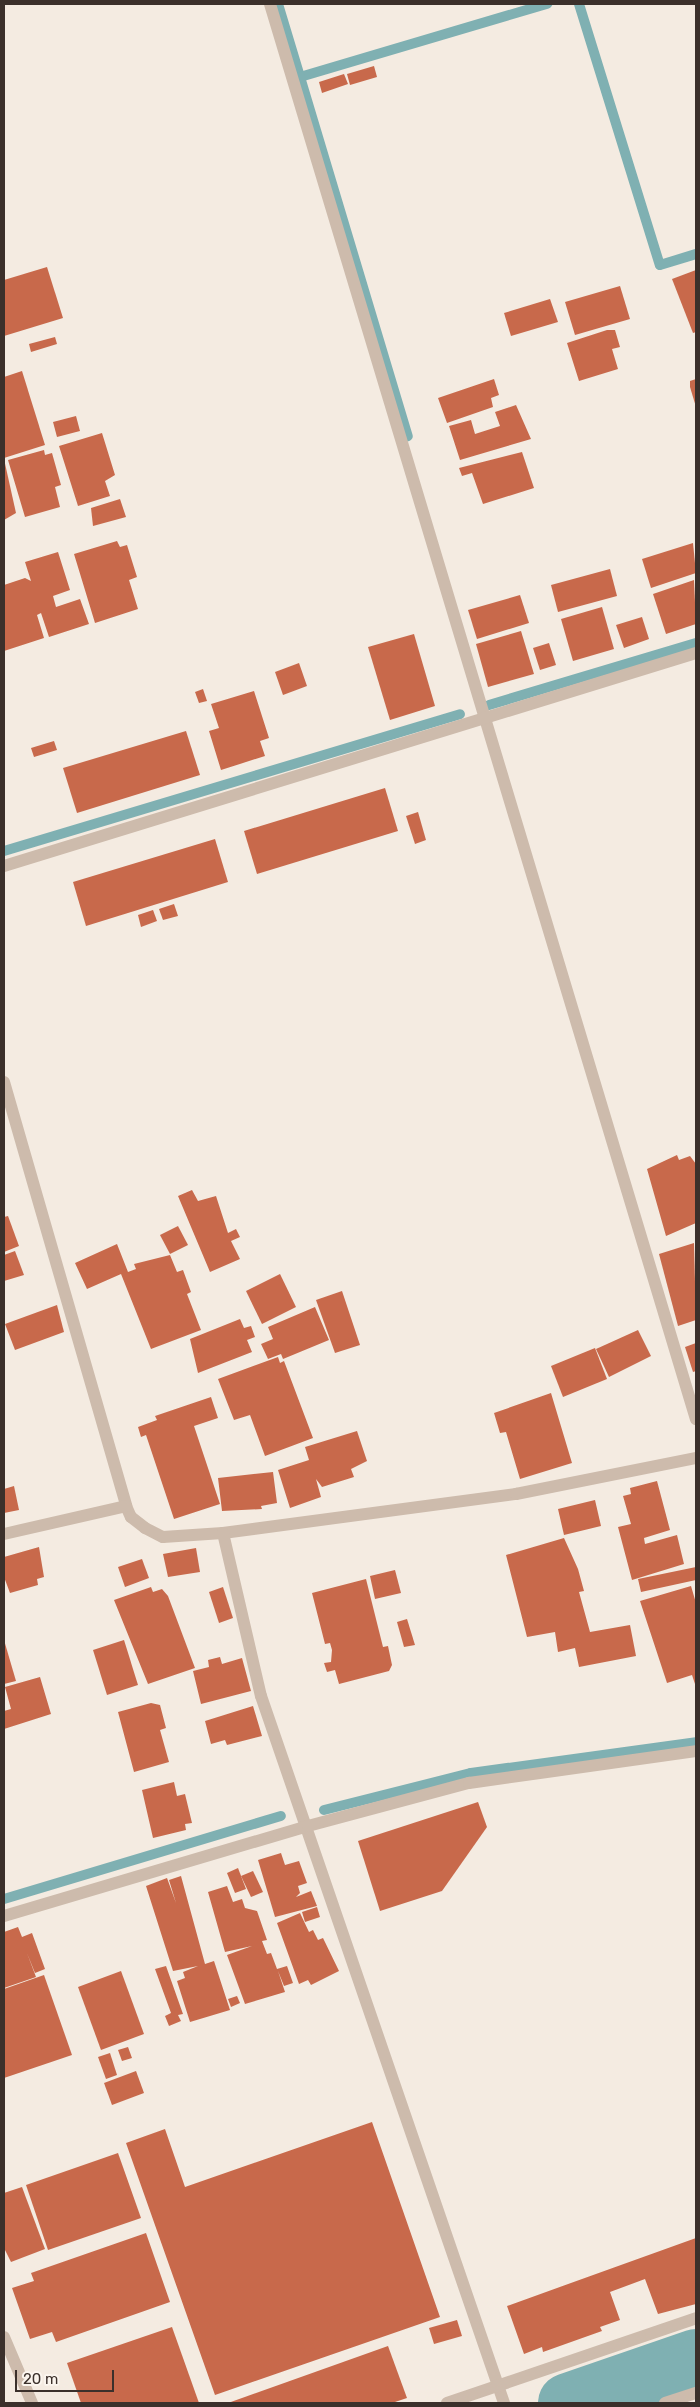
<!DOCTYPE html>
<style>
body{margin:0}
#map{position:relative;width:700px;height:2407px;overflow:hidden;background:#f4ebe1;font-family:Rubik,sans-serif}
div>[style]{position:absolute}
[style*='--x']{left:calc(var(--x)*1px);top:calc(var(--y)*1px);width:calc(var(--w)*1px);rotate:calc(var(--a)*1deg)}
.stream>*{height:10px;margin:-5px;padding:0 5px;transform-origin:5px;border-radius:5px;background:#7fb0b2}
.river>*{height:60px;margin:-30px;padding:0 30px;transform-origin:30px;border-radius:30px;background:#7fb0b2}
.building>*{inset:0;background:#c8694b}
.minor>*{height:12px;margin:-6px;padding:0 6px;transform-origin:6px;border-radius:6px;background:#cdbbac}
span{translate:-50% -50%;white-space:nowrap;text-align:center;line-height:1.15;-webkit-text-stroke:4px #fbf5ee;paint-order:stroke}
.frame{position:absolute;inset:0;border:5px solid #3b302b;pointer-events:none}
.scale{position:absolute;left:15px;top:2370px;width:99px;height:22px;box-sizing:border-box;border:2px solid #3b302b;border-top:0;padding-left:6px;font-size:15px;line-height:18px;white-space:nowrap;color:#3b302b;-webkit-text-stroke:4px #fbf5ee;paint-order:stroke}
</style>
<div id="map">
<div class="stream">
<i style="--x:278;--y:4;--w:76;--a:73.2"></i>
<i style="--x:300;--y:77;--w:258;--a:-16.5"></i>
<i style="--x:579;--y:4;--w:273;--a:72.8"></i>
<i style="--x:660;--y:265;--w:38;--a:-17"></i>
<i style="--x:300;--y:77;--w:375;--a:73.3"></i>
<i style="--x:489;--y:705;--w:216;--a:-16.7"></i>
<i style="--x:4;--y:851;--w:476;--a:-16.7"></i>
<i style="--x:324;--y:1810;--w:152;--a:-14.1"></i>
<i style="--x:471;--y:1773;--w:227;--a:-7.8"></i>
<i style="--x:4;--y:1899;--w:289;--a:-16.7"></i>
</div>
<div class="river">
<i style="--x:568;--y:2403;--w:135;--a:-19"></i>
</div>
<div class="building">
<i style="clip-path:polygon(374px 66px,377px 77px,350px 85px,347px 74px)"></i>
<i style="clip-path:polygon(344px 74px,348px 84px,322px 93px,319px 82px)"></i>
<i style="clip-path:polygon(47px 267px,63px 318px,4px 336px,4px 280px)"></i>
<i style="clip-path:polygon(696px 270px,696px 332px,693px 333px,672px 279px)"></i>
<i style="clip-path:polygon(620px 286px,630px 319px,575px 335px,565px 302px)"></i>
<i style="clip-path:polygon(550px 299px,558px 322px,511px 336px,504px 313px)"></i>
<i style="clip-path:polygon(607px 330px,615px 330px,620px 347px,612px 349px,618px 369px,579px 381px,567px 343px)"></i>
<i style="clip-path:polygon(55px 337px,57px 344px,31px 352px,29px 344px)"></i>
<i style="clip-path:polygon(22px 371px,45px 445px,4px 458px,4px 377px)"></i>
<i style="clip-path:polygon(494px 379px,499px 395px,491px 398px,493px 407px,447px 423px,438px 398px)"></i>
<i style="clip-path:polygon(696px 379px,696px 407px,690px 387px,690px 381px)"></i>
<i style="clip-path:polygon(516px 405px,531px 439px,460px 460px,449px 426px,471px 420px,475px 434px,500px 426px,495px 412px)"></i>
<i style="clip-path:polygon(76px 416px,80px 431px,57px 437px,53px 422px)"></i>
<i style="clip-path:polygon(102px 433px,115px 475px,105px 481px,110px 496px,78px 506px,59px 446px)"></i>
<i style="clip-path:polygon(44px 450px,45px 455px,52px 453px,61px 485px,55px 487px,60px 507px,25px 517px,8px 460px)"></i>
<i style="clip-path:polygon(522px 452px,534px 488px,483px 504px,472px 473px,462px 476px,459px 468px)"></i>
<i style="clip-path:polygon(4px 459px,16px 513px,4px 520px)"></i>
<i style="clip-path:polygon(120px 499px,126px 517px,93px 526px,91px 508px)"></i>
<i style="clip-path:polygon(117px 541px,120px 547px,127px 545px,137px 577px,129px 580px,138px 609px,95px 623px,74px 554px)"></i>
<i style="clip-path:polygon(693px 543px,696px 573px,651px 588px,642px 559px)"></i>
<i style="clip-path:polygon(58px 552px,70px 590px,53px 596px,56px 607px,80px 599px,89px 624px,49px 637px,41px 613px,37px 615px,44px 638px,4px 651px,4px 585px,25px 578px,31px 581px,25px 562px)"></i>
<i style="clip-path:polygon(610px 569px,617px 596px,558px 612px,551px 585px)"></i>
<i style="clip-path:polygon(694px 580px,696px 624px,666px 634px,653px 594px)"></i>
<i style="clip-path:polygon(520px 595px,529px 623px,477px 639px,468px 610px)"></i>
<i style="clip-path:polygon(602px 607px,614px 649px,573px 661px,561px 619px)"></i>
<i style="clip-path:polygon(642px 617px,649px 639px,624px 648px,616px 625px)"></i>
<i style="clip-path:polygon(521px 631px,534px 674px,488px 687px,476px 644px)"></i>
<i style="clip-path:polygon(414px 634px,435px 706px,390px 720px,368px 647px)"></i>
<i style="clip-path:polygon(549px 643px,556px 665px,540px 670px,533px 648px)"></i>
<i style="clip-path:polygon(299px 663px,307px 686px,283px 695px,275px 672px)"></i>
<i style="clip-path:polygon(203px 689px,207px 701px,199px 703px,195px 692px)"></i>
<i style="clip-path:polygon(254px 691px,269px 738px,260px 741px,265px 756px,221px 770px,209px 731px,219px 728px,211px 704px)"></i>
<i style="clip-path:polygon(186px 731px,200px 775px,77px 813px,63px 768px)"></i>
<i style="clip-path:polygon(54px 741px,57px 750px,34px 757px,31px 748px)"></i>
<i style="clip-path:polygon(385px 788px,398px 831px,257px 874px,244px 831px)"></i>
<i style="clip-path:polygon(418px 812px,426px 840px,415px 844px,406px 816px)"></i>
<i style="clip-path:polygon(215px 839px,228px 882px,86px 926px,73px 882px)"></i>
<i style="clip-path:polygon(174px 904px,178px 916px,163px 920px,159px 909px)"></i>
<i style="clip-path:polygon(153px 910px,157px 921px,141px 927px,138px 915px)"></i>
<i style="clip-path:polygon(677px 1155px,679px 1160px,690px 1156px,696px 1164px,696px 1223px,666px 1236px,647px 1169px)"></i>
<i style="clip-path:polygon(192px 1190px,198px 1201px,216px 1196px,228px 1233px,236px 1229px,240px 1237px,231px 1241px,240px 1259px,210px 1272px,178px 1196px)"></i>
<i style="clip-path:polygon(8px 1216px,19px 1246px,4px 1252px,4px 1217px)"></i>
<i style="clip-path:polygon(178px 1226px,188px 1245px,170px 1254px,160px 1235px)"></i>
<i style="clip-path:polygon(694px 1243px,696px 1320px,678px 1326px,659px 1254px)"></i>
<i style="clip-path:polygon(117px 1244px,128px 1272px,136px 1269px,134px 1264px,170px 1255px,177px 1272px,183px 1270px,191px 1292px,187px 1294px,201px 1330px,151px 1349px,121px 1274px,87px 1289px,75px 1263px)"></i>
<i style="clip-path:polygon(15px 1251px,24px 1275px,4px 1281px,4px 1255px)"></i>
<i style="clip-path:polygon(280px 1274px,296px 1307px,262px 1324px,246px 1291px)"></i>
<i style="clip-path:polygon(342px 1291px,360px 1345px,335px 1353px,316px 1300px)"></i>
<i style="clip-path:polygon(57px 1305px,64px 1332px,15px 1350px,5px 1324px)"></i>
<i style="clip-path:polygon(315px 1307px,329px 1340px,283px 1359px,281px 1354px,268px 1359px,261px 1344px,273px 1339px,268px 1327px)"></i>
<i style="clip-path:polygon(240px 1319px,244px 1328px,251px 1326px,255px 1337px,247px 1340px,252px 1352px,198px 1373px,190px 1339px)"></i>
<i style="clip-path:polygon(638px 1330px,651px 1356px,609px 1377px,596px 1349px)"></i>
<i style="clip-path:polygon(696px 1343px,696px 1371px,693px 1372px,685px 1347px)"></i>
<i style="clip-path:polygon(595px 1348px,607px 1379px,563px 1397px,551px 1366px)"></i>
<i style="clip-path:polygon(278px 1357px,280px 1363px,284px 1361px,313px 1438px,265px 1456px,250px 1415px,234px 1420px,218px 1379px)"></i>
<i style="clip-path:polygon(551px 1393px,572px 1463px,520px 1479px,506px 1432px,500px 1433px,494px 1413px)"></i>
<i style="clip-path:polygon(211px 1397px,218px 1418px,194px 1426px,220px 1504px,174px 1519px,146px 1435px,141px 1437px,138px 1427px,157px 1420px,155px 1416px)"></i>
<i style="clip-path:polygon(357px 1431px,367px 1461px,351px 1469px,354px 1477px,322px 1487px,316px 1479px,321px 1497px,290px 1508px,278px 1470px,309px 1460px,305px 1447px)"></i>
<i style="clip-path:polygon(273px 1472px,277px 1503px,261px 1506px,262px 1509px,222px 1511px,218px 1478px)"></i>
<i style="clip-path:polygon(657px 1481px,670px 1530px,644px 1538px,645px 1544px,677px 1535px,684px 1564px,632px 1580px,618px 1527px,631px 1524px,623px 1496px,631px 1494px,630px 1488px)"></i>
<i style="clip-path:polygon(14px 1486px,19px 1510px,4px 1513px,4px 1489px)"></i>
<i style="clip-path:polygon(595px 1500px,601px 1526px,564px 1535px,558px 1509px)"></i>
<i style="clip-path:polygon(564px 1538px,578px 1569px,584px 1591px,579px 1592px,590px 1632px,630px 1625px,636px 1656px,579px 1667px,575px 1648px,558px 1652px,555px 1632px,527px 1637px,506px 1555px)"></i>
<i style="clip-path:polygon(39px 1547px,44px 1577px,37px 1579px,38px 1585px,10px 1593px,4px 1577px,4px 1557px)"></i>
<i style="clip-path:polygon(196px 1548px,200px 1572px,168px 1577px,163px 1554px)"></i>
<i style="clip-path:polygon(142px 1559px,149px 1578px,125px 1587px,118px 1567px)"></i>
<i style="clip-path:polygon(696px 1567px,696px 1580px,641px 1592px,638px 1579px)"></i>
<i style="clip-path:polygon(395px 1570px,401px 1593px,375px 1599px,370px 1576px)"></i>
<i style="clip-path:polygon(366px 1579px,383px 1647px,388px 1646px,392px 1665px,389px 1671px,339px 1684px,335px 1670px,327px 1672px,324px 1663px,331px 1662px,332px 1650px,330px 1643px,325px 1644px,312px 1593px)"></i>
<i style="clip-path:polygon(691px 1586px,696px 1603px,696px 1687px,692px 1675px,667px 1683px,640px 1601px)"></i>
<i style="clip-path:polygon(151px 1587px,153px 1592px,162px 1589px,168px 1596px,195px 1668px,148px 1684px,114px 1600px)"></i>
<i style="clip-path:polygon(223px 1587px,233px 1618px,219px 1623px,209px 1592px)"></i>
<i style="clip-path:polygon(407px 1619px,415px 1645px,404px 1647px,397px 1622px)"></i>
<i style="clip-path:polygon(4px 1640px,16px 1681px,4px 1684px)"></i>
<i style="clip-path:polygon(124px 1640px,138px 1685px,107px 1695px,93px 1650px)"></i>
<i style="clip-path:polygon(220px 1657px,222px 1664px,242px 1658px,251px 1691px,201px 1704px,193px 1671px,209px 1667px,208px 1660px)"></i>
<i style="clip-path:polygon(40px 1677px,51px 1714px,4px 1729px,4px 1711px,11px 1709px,5px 1687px)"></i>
<i style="clip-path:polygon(151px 1703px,160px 1705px,166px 1728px,160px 1730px,169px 1762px,134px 1772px,118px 1712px)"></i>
<i style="clip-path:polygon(253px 1706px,262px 1736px,227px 1745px,225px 1740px,211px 1744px,205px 1721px)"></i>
<i style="clip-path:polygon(174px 1782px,177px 1796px,185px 1794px,192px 1823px,185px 1824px,186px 1830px,153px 1838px,142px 1790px)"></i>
<i style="clip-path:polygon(478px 1802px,487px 1827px,442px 1891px,380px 1911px,358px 1841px)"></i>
<i style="clip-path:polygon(281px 1853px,285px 1865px,299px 1861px,307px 1883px,298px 1886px,300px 1893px,296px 1897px,311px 1891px,317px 1906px,275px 1917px,258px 1860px)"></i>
<i style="clip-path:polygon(238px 1868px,246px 1889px,235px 1893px,227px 1873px)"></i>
<i style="clip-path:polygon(253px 1871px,263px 1892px,251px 1897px,241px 1876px)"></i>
<i style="clip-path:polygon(181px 1876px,205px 1964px,214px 1961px,230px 2010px,190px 2022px,177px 1981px,185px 1978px,183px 1972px,198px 1966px,173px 1971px,146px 1886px,167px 1878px,176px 1903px,169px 1880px)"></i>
<i style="clip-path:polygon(227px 1886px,233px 1902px,242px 1899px,245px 1908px,257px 1911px,267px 1940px,262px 1941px,267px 1954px,271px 1953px,277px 1969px,287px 1966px,293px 1983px,284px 1986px,278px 1971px,285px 1992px,245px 2004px,227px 1955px,252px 1946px,225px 1952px,208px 1892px)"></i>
<i style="clip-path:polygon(317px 1907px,320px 1917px,305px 1922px,302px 1912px)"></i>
<i style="clip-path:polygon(300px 1913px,309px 1932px,313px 1930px,318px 1940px,323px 1938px,339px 1971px,311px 1985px,308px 1980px,299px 1984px,277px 1923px)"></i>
<i style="clip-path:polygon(18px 1927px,22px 1937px,32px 1933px,45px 1969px,35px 1973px,27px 1953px,36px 1977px,4px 1988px,4px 1932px)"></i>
<i style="clip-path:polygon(166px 1966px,183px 2014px,178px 2015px,181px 2021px,169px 2026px,165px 2016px,171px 2013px,155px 1969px)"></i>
<i style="clip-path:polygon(121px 1971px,144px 2034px,101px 2050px,78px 1987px)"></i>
<i style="clip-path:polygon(44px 1975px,72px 2055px,4px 2078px,4px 1989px)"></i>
<i style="clip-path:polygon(237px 1996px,240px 2003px,231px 2007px,228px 1999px)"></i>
<i style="clip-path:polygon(128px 2047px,132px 2058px,122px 2061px,118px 2050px)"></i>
<i style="clip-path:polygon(110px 2053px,117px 2075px,106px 2079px,98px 2057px)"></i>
<i style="clip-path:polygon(136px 2071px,144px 2093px,112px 2105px,104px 2083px)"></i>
<i style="clip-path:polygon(372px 2122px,440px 2317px,215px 2395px,126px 2143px,165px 2129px,185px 2187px)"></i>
<i style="clip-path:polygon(118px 2153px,141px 2218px,48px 2250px,26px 2185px)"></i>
<i style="clip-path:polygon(22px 2187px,45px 2249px,11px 2262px,4px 2248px,4px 2193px)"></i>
<i style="clip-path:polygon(146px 2233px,170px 2302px,56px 2342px,52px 2332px,30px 2339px,12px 2288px,34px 2281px,31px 2273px)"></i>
<i style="clip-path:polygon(696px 2238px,696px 2304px,658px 2314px,645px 2279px,610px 2292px,620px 2320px,600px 2327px,602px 2331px,543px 2352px,542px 2347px,524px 2354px,507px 2306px)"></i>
<i style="clip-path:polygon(457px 2320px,462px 2336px,434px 2344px,429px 2328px)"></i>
<i style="clip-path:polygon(172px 2327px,199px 2403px,81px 2403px,67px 2363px)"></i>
<i style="clip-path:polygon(388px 2346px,407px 2398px,392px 2403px,228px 2403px)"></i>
</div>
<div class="minor">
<i style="--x:270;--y:4;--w:1478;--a:73.25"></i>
<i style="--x:4;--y:866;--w:724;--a:-17.11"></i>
<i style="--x:4;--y:1082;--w:441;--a:73.9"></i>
<i style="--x:126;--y:1506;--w:12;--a:66"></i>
<i style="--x:131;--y:1517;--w:18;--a:38"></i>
<i style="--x:145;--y:1528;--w:20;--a:27"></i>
<i style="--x:163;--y:1537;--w:60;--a:-3.8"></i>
<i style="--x:223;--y:1533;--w:296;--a:-7.6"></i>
<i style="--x:516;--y:1494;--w:184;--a:-11.3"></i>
<i style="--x:223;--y:1533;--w:167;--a:76.9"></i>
<i style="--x:261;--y:1696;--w:748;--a:71.03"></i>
<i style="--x:4;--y:1534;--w:125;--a:-12.9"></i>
<i style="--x:4;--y:1916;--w:317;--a:-16.5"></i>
<i style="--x:308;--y:1826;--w:167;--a:-15"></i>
<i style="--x:469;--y:1783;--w:229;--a:-8"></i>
<i style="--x:4;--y:2337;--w:72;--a:67"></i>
<i style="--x:447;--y:2403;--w:263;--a:-18.8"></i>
<i style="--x:665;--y:2403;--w:33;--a:-18"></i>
</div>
<div class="frame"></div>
<div class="scale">20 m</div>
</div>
